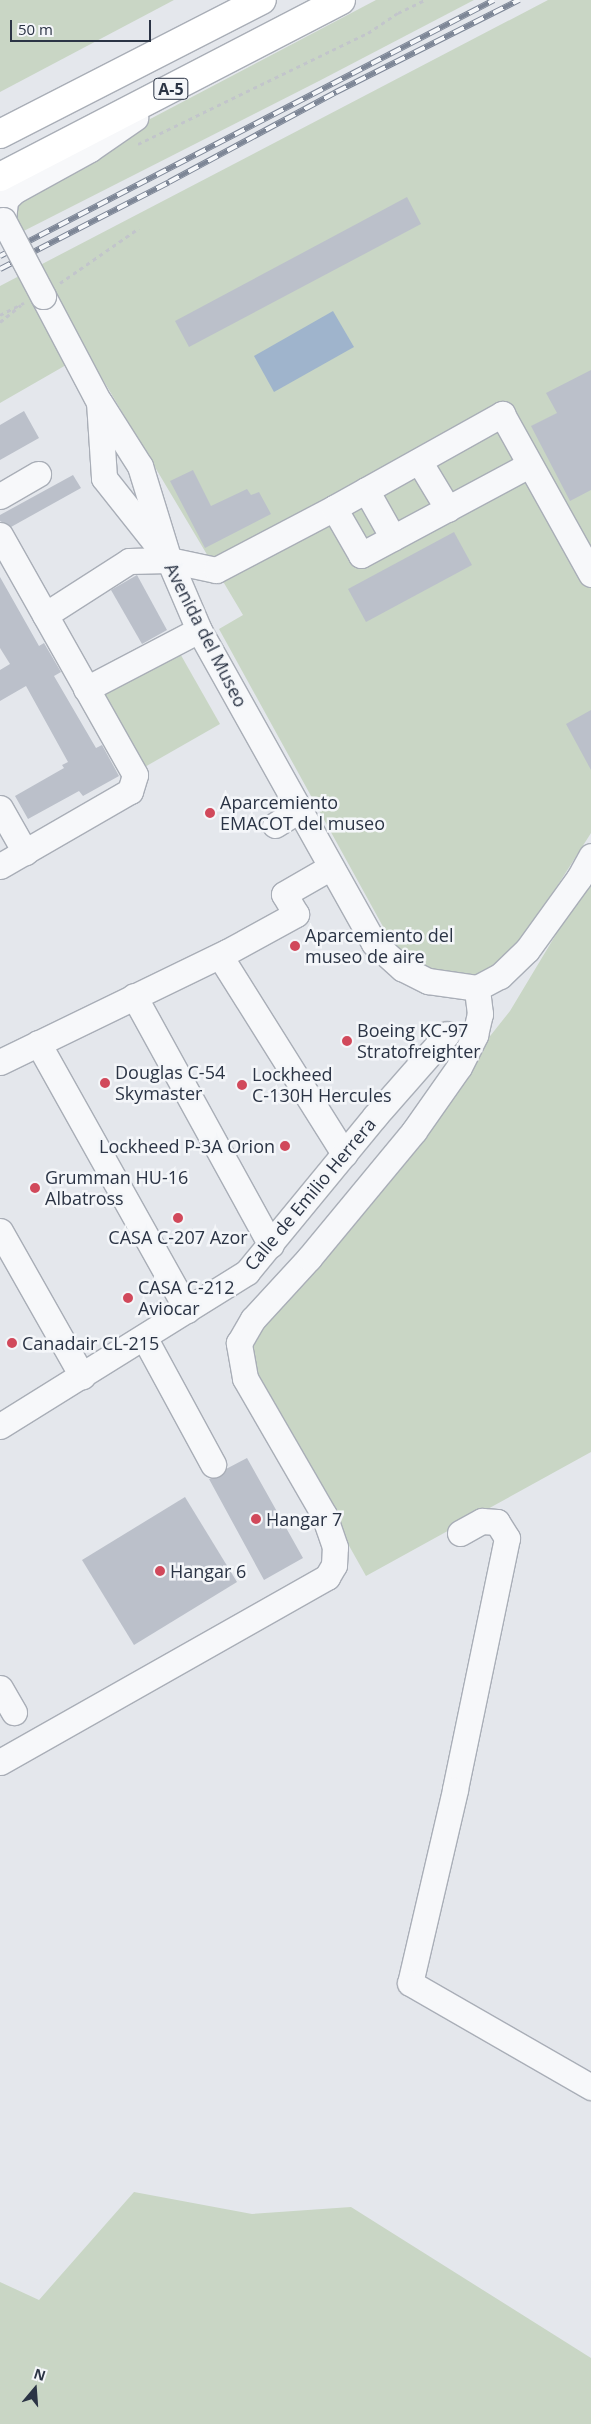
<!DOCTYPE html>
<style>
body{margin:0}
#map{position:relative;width:591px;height:2424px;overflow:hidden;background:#e4e7ec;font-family:"Open Sans",sans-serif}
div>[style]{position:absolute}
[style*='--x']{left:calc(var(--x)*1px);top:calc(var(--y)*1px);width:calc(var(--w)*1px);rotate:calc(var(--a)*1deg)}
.green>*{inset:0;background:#c9d6c5}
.water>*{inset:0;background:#9fb4cc}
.building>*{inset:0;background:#bbc0ca}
.path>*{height:3px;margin-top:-1.5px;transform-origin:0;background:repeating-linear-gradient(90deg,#c2c5cb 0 4px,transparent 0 8px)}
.roads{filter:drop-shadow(1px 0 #a9aeb7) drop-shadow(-1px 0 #a9aeb7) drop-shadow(0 1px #a9aeb7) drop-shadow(0 -1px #a9aeb7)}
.minor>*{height:25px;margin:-12.5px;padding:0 12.5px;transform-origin:12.5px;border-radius:12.5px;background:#f7f8fa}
.highway>*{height:28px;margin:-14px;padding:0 14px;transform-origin:14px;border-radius:14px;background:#fff}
.rail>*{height:5.5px;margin-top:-2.75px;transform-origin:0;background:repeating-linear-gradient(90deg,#f4f6f9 0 11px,#7d8696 0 22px);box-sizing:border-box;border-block:1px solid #7d8696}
.bridges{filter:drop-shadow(1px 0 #a9aeb7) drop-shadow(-1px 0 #a9aeb7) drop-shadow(0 1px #a9aeb7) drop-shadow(0 -1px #a9aeb7)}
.minor-bridge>*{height:25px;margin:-12.5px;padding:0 12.5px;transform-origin:12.5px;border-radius:12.5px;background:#f7f8fa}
.dots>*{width:14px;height:14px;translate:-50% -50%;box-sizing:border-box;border:2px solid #f4f6f9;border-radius:50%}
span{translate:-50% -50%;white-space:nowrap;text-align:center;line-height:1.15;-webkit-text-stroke:5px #f4f6f9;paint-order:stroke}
.shield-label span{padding:1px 4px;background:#f4f6f9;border:1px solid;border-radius:4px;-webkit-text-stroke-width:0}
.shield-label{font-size:16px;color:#2b3445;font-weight:700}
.street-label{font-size:18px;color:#2b3445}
.poi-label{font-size:18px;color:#2b3445}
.left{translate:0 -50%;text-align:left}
.right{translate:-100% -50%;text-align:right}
.north{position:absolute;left:10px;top:2364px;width:50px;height:50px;-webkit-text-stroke:4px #f4f6f9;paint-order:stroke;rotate:18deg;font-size:14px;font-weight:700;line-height:20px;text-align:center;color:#2b3445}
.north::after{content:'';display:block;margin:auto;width:18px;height:22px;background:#2b3445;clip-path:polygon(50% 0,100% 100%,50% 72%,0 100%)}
.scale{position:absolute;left:10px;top:20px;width:141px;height:22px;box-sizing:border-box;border:2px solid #2b3445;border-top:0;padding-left:6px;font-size:15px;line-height:18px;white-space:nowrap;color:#2b3445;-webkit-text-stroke:4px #f4f6f9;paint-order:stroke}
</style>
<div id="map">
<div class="green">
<i style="clip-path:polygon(0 0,174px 0,0 92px)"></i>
<i style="clip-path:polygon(376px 0,474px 0,319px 81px,0 243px,0 198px)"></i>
<i style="clip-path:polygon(548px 0,591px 0,591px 833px,554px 891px,511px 951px,493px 970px,477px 976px,428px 970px,387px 946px,386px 932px,219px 629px,243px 615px,87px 353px,0 403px,0 286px)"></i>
<i style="clip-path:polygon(178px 650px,220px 724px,143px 768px,99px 693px)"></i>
<i style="clip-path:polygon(591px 876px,591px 1452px,366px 1576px,255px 1378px,253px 1348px,266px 1318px,510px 1011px)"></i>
<i style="clip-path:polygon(134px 2192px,252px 2214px,351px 2207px,591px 2358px,591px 2424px,0 2424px,0 2282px,39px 2300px)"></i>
</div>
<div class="water">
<i style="clip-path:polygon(333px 311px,354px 347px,274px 392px,254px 356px)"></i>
</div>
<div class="building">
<i style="clip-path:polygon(407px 197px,421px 224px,189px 347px,175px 321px)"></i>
<i style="clip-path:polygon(591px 370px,591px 490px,570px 501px,531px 426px,557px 413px,546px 393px)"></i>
<i style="clip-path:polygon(24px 411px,39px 438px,0 460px,0 425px)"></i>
<i style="clip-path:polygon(193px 470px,211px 506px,247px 489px,251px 495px,259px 492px,271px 514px,205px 548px,170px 481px)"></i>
<i style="clip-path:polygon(73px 475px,81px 488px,11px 527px,0 521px,0 515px)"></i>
<i style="clip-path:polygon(454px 532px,472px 565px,366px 622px,348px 589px)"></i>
<i style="clip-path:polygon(137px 575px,167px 630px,142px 644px,111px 590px)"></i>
<i style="clip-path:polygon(0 577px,39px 646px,44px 643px,61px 672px,54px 676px,96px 748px,102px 745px,119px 776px,83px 796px,79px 791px,28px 819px,15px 796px,64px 768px,62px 765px,68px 762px,26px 686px,0 701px,0 670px,10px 664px,0 648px)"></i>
<i style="clip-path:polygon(591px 710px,591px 770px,566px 724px)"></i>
<i style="clip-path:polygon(247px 1458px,303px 1558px,264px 1580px,209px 1479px,219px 1477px,226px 1469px)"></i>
<i style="clip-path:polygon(185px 1497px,237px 1582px,134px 1645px,82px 1560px)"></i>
</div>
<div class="path">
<i style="--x:138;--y:144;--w:255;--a:-25.8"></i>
<i style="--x:368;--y:33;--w:36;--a:-34"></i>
<i style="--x:398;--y:13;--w:30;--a:-26"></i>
<i style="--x:60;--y:283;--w:96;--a:-34.8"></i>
<i style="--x:0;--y:315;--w:27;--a:-27"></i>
<i style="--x:0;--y:322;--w:27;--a:-39"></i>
</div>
<div class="roads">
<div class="minor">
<i style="--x:3;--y:220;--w:20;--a:-84"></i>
<i style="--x:5;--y:200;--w:13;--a:-45"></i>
<i style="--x:14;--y:191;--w:87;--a:-28.9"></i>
<i style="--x:90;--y:149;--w:55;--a:-34.6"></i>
<i style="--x:43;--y:296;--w:120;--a:62.2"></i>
<i style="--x:99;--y:402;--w:76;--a:86.2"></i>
<i style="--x:104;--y:478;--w:105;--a:51.6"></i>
<i style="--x:169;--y:560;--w:76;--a:66.8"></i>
<i style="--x:199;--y:630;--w:359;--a:60.8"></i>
<i style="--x:374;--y:943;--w:38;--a:42"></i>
<i style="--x:402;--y:968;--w:29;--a:27"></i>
<i style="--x:428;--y:981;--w:49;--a:8.1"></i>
<i style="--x:477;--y:988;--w:26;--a:-28"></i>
<i style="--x:500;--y:976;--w:37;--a:-44"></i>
<i style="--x:527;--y:950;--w:89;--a:-54.2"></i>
<i style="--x:579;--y:878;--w:25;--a:-61"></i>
<i style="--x:100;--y:403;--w:75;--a:57.6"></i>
<i style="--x:140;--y:466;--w:98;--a:72.9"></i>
<i style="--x:169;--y:560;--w:48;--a:12"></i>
<i style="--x:216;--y:570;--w:133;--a:-27.7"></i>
<i style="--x:334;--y:508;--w:193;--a:-29.2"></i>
<i style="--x:502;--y:414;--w:183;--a:60.9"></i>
<i style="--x:419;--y:461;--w:56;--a:58.9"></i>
<i style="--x:366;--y:490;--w:55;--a:60.6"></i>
<i style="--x:0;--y:496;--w:44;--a:-30.1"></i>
<i style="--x:334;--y:508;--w:54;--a:60.1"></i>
<i style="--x:361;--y:555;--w:191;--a:-28.2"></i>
<i style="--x:0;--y:535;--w:275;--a:60.6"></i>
<i style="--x:135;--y:775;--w:17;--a:107"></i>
<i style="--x:130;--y:791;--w:150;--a:150"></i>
<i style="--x:45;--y:615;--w:100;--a:-32.7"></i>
<i style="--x:129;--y:561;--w:40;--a:-1.4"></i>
<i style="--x:86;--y:689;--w:127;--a:-27.6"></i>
<i style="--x:0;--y:808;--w:51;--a:60.4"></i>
<i style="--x:275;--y:825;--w:28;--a:-32"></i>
<i style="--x:220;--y:956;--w:234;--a:57.9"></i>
<i style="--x:134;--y:996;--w:284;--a:61.2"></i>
<i style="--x:38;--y:1043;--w:306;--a:60.8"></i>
<i style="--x:0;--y:1062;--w:252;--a:-25.9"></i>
<i style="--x:227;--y:952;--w:79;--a:-28.8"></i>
<i style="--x:296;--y:914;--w:23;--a:-121"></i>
<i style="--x:284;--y:894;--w:54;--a:-29.9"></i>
<i style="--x:0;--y:1231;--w:167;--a:60.5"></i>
<i style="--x:144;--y:1337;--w:145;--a:61.5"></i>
<i style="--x:0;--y:1426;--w:291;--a:-31.9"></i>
<i style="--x:247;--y:1272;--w:202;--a:-50.6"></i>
<i style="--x:375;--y:1116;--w:109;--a:-48.7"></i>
<i style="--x:460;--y:1533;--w:25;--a:-29"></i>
<i style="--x:482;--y:1521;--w:15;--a:4"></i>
<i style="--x:497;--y:1522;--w:19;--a:58"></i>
<i style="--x:507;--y:1538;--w:257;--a:101.7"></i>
<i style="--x:455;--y:1790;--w:198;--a:103.1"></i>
<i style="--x:410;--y:1983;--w:209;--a:29.9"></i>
<i style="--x:0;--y:1688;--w:28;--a:60"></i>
<i style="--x:0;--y:1762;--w:376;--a:-29.5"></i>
<i style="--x:327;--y:1577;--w:14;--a:-60"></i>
<i style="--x:334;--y:1565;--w:18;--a:-87"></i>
<i style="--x:335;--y:1547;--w:34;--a:-109"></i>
<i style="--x:324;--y:1515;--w:158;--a:-120"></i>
<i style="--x:245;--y:1378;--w:36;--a:-100"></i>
<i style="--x:239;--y:1343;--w:28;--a:-60"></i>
<i style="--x:253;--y:1319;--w:83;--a:-47.4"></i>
<i style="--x:309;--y:1258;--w:165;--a:-50.4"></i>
<i style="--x:414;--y:1131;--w:78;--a:-54.9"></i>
<i style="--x:459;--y:1067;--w:36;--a:-63"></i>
<i style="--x:475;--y:1035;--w:22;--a:-77"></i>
<i style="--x:480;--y:1014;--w:26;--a:-97"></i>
</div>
<div class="highway">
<i style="--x:0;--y:134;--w:294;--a:-27.1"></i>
<i style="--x:0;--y:177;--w:384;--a:-27.4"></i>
</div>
</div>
<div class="rail">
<i style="--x:0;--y:256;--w:556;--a:-27.39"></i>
<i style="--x:0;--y:269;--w:190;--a:-27.2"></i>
<i style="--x:169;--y:182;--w:190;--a:-28.3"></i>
<i style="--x:336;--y:92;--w:205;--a:-26.7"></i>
</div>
<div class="bridges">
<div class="minor-bridge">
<i style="--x:3;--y:220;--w:86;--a:62.2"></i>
</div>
</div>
<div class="dots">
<i style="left:210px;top:813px;background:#d1495b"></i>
<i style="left:295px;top:946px;background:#d1495b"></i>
<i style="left:347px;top:1041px;background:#d1495b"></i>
<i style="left:105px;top:1083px;background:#d1495b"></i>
<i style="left:242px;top:1085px;background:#d1495b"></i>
<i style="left:285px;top:1146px;background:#d1495b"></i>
<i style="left:35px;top:1188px;background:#d1495b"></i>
<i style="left:178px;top:1218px;background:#d1495b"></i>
<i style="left:128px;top:1298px;background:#d1495b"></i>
<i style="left:12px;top:1343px;background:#d1495b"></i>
<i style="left:256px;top:1519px;background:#d1495b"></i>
<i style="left:160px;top:1571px;background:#d1495b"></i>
</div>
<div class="shield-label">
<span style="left:171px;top:89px">A-5</span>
</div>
<div class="street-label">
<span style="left:206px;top:635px;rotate:63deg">Avenida del Museo</span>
<span style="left:310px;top:1194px;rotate:-50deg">Calle de Emilio Herrera</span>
</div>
<div class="poi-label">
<span class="left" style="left:220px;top:813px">Aparcemiento<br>EMACOT del museo</span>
<span class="left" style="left:305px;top:946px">Aparcemiento del<br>museo de aire</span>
<span class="left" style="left:357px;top:1041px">Boeing KC-97<br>Stratofreighter</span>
<span class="left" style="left:115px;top:1083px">Douglas C-54<br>Skymaster</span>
<span class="left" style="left:252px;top:1085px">Lockheed<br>C-130H Hercules</span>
<span class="right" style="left:275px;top:1146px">Lockheed P-3A Orion</span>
<span class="left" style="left:45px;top:1188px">Grumman HU-16<br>Albatross</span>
<span style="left:178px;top:1237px">CASA C-207 Azor</span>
<span class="left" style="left:138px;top:1298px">CASA C-212<br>Aviocar</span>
<span class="left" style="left:22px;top:1343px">Canadair CL-215</span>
<span class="left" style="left:266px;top:1519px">Hangar 7</span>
<span class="left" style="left:170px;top:1571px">Hangar 6</span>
</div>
<div class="north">N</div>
<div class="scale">50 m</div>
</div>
